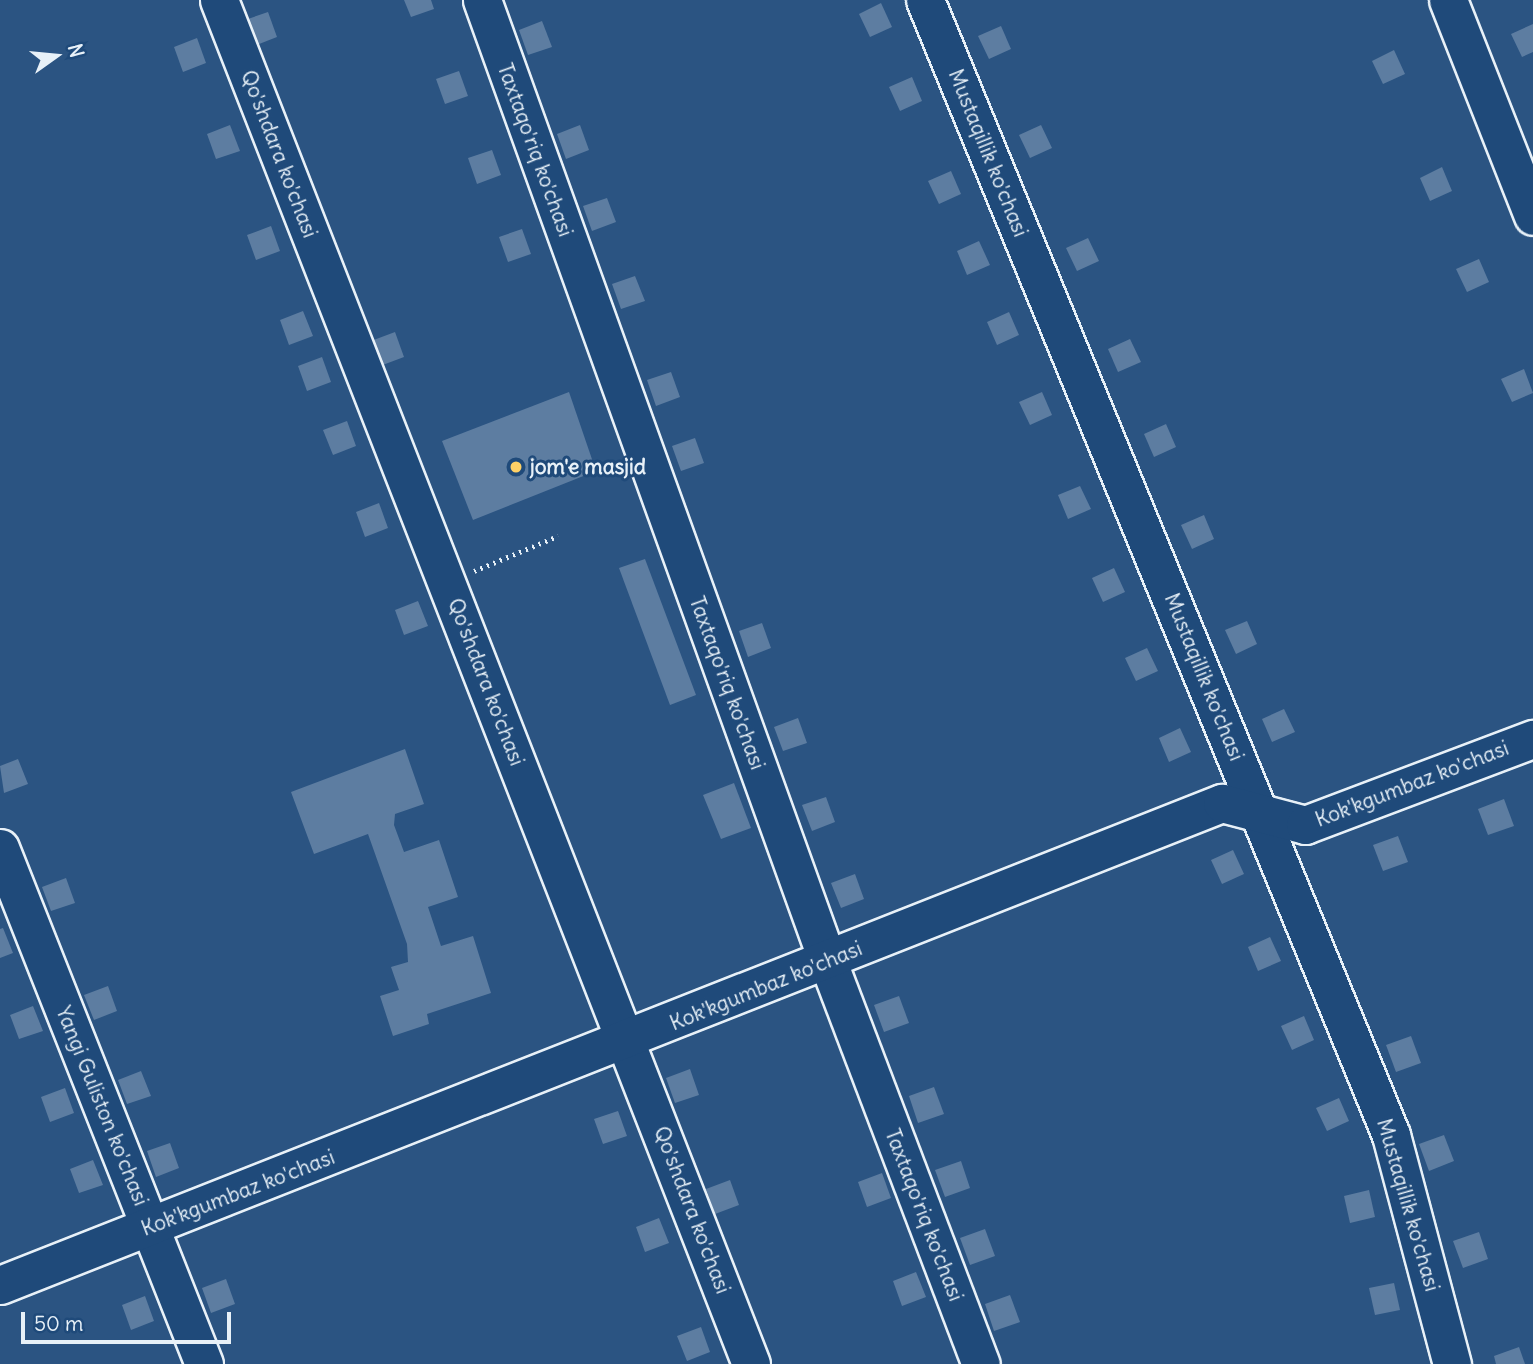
<!DOCTYPE html>
<style>
body{margin:0}
#map{position:relative;width:1533px;height:1364px;overflow:hidden;background:#2b5482;font-family:Delius,sans-serif}
div>[style]{position:absolute}
[style*='--x']{left:calc(var(--x)*1px);top:calc(var(--y)*1px);width:calc(var(--w)*1px);rotate:calc(var(--a)*1deg)}
.building>*{inset:0;background:#5d7da1}
.path>*{height:4.5px;margin-top:-2.25px;transform-origin:0;background:repeating-linear-gradient(90deg,#e8f1f8 0 2px,transparent 0 7px)}
.roads{filter:drop-shadow(2px 0 #e8f1f8) drop-shadow(-2px 0 #e8f1f8) drop-shadow(0 2px #e8f1f8) drop-shadow(0 -2px #e8f1f8)}
.minor>*{height:37px;margin:-18.5px;padding:0 18.5px;transform-origin:18.5px;border-radius:18.5px;background:#1f4a7a}
.dots>*{width:19px;height:19px;translate:-50% -50%;box-sizing:border-box;border:4px solid #1f4a7a;border-radius:50%}
span{translate:-50% -50%;white-space:nowrap;text-align:center;line-height:1.15;-webkit-text-stroke:6px #1f4a7a;paint-order:stroke}
.street-label{font-size:21px;color:#e8f1f8}
.poi-label{font-size:21px;color:#e8f1f8;font-weight:700}
.left{translate:0 -50%;text-align:left}
.north{position:absolute;left:21px;top:21px;width:70px;height:70px;-webkit-text-stroke:5px #1f4a7a;paint-order:stroke;rotate:75deg;font-size:19px;font-weight:700;line-height:28px;text-align:center;color:#e8f1f8}
.north::after{content:'';display:block;margin:auto;width:24px;height:32px;background:#e8f1f8;clip-path:polygon(50% 0,100% 100%,50% 72%,0 100%)}
.scale{position:absolute;left:21px;top:1312px;width:210px;height:32px;box-sizing:border-box;border:4px solid #e8f1f8;border-top:0;padding-left:9px;font-size:21px;line-height:24px;white-space:nowrap;color:#e8f1f8;-webkit-text-stroke:5px #1f4a7a;paint-order:stroke}
</style>
<div id="map">
<div class="building">
<i style="clip-path:polygon(404px 0,431px 0,434px 9px,411px 17px)"></i>
<i style="clip-path:polygon(881px 3px,892px 27px,870px 37px,859px 14px)"></i>
<i style="clip-path:polygon(268px 12px,277px 37px,254px 46px,245px 20px)"></i>
<i style="clip-path:polygon(542px 21px,552px 47px,528px 55px,519px 30px)"></i>
<i style="clip-path:polygon(1533px 24px,1533px 52px,1522px 57px,1511px 34px)"></i>
<i style="clip-path:polygon(1001px 26px,1011px 49px,989px 59px,978px 36px)"></i>
<i style="clip-path:polygon(197px 38px,206px 63px,183px 72px,174px 47px)"></i>
<i style="clip-path:polygon(1394px 50px,1405px 74px,1383px 84px,1372px 61px)"></i>
<i style="clip-path:polygon(459px 71px,468px 96px,445px 104px,436px 79px)"></i>
<i style="clip-path:polygon(912px 77px,922px 101px,900px 111px,889px 87px)"></i>
<i style="clip-path:polygon(230px 125px,240px 151px,216px 159px,207px 134px)"></i>
<i style="clip-path:polygon(580px 125px,589px 150px,566px 159px,557px 134px)"></i>
<i style="clip-path:polygon(1041px 125px,1052px 148px,1030px 158px,1019px 135px)"></i>
<i style="clip-path:polygon(492px 150px,501px 175px,477px 184px,468px 158px)"></i>
<i style="clip-path:polygon(1442px 167px,1452px 191px,1430px 201px,1420px 178px)"></i>
<i style="clip-path:polygon(951px 171px,961px 194px,939px 204px,928px 181px)"></i>
<i style="clip-path:polygon(607px 198px,616px 222px,592px 231px,583px 206px)"></i>
<i style="clip-path:polygon(271px 226px,280px 251px,256px 260px,247px 235px)"></i>
<i style="clip-path:polygon(522px 229px,531px 254px,508px 262px,499px 237px)"></i>
<i style="clip-path:polygon(1088px 238px,1099px 261px,1077px 271px,1066px 248px)"></i>
<i style="clip-path:polygon(979px 241px,990px 265px,967px 275px,957px 251px)"></i>
<i style="clip-path:polygon(1479px 259px,1489px 282px,1467px 292px,1456px 269px)"></i>
<i style="clip-path:polygon(635px 276px,645px 301px,621px 309px,612px 284px)"></i>
<i style="clip-path:polygon(303px 311px,313px 336px,289px 345px,280px 320px)"></i>
<i style="clip-path:polygon(1009px 312px,1019px 335px,997px 345px,987px 322px)"></i>
<i style="clip-path:polygon(395px 332px,404px 357px,380px 366px,371px 341px)"></i>
<i style="clip-path:polygon(1130px 339px,1141px 362px,1118px 372px,1108px 349px)"></i>
<i style="clip-path:polygon(322px 357px,331px 382px,307px 391px,298px 366px)"></i>
<i style="clip-path:polygon(1524px 369px,1533px 393px,1512px 402px,1501px 379px)"></i>
<i style="clip-path:polygon(671px 372px,680px 397px,656px 406px,647px 380px)"></i>
<i style="clip-path:polygon(569px 392px,596px 471px,473px 520px,442px 441px)"></i>
<i style="clip-path:polygon(1042px 392px,1052px 415px,1030px 425px,1019px 402px)"></i>
<i style="clip-path:polygon(347px 421px,356px 446px,333px 455px,323px 430px)"></i>
<i style="clip-path:polygon(1166px 424px,1176px 447px,1154px 457px,1144px 434px)"></i>
<i style="clip-path:polygon(695px 438px,704px 463px,681px 471px,672px 446px)"></i>
<i style="clip-path:polygon(1080px 486px,1091px 509px,1068px 519px,1058px 495px)"></i>
<i style="clip-path:polygon(379px 503px,388px 528px,365px 537px,356px 512px)"></i>
<i style="clip-path:polygon(1204px 515px,1214px 539px,1192px 549px,1181px 525px)"></i>
<i style="clip-path:polygon(645px 559px,696px 695px,670px 705px,619px 568px)"></i>
<i style="clip-path:polygon(1114px 568px,1125px 592px,1103px 602px,1092px 578px)"></i>
<i style="clip-path:polygon(418px 601px,428px 626px,404px 635px,395px 610px)"></i>
<i style="clip-path:polygon(1247px 621px,1257px 644px,1236px 654px,1225px 630px)"></i>
<i style="clip-path:polygon(762px 623px,771px 648px,748px 657px,739px 631px)"></i>
<i style="clip-path:polygon(1147px 648px,1158px 671px,1136px 681px,1125px 658px)"></i>
<i style="clip-path:polygon(1284px 709px,1295px 732px,1272px 742px,1262px 719px)"></i>
<i style="clip-path:polygon(798px 718px,807px 743px,783px 751px,774px 727px)"></i>
<i style="clip-path:polygon(1180px 728px,1191px 752px,1169px 762px,1159px 738px)"></i>
<i style="clip-path:polygon(405px 749px,424px 804px,395px 814px,394px 825px,404px 852px,439px 840px,458px 897px,428px 907px,441px 946px,473px 936px,491px 993px,427px 1014px,429px 1024px,393px 1036px,380px 996px,399px 990px,391px 967px,408px 962px,407px 944px,368px 834px,314px 854px,291px 792px)"></i>
<i style="clip-path:polygon(18px 759px,28px 784px,4px 793px,0 766px)"></i>
<i style="clip-path:polygon(734px 783px,751px 828px,721px 839px,703px 795px)"></i>
<i style="clip-path:polygon(826px 797px,835px 822px,812px 831px,802px 805px)"></i>
<i style="clip-path:polygon(1504px 799px,1514px 826px,1488px 835px,1478px 809px)"></i>
<i style="clip-path:polygon(1398px 836px,1408px 862px,1383px 871px,1373px 845px)"></i>
<i style="clip-path:polygon(1233px 850px,1244px 874px,1222px 884px,1211px 860px)"></i>
<i style="clip-path:polygon(855px 874px,864px 899px,841px 908px,831px 883px)"></i>
<i style="clip-path:polygon(66px 878px,75px 903px,51px 911px,42px 887px)"></i>
<i style="clip-path:polygon(3px 928px,13px 953px,0 958px,0 929px)"></i>
<i style="clip-path:polygon(1270px 937px,1281px 961px,1258px 971px,1248px 947px)"></i>
<i style="clip-path:polygon(108px 986px,117px 1011px,94px 1020px,84px 995px)"></i>
<i style="clip-path:polygon(899px 996px,909px 1023px,884px 1032px,874px 1005px)"></i>
<i style="clip-path:polygon(33px 1006px,43px 1031px,19px 1039px,10px 1015px)"></i>
<i style="clip-path:polygon(1304px 1016px,1314px 1040px,1292px 1050px,1281px 1026px)"></i>
<i style="clip-path:polygon(1411px 1036px,1421px 1063px,1396px 1072px,1386px 1045px)"></i>
<i style="clip-path:polygon(690px 1069px,699px 1095px,675px 1103px,666px 1078px)"></i>
<i style="clip-path:polygon(141px 1071px,151px 1096px,127px 1104px,118px 1080px)"></i>
<i style="clip-path:polygon(934px 1087px,944px 1114px,918px 1123px,909px 1096px)"></i>
<i style="clip-path:polygon(65px 1088px,74px 1113px,50px 1122px,41px 1097px)"></i>
<i style="clip-path:polygon(1339px 1098px,1349px 1121px,1327px 1131px,1316px 1108px)"></i>
<i style="clip-path:polygon(618px 1111px,627px 1136px,603px 1144px,594px 1119px)"></i>
<i style="clip-path:polygon(1444px 1135px,1454px 1161px,1429px 1171px,1419px 1144px)"></i>
<i style="clip-path:polygon(170px 1143px,179px 1168px,156px 1177px,147px 1151px)"></i>
<i style="clip-path:polygon(93px 1160px,103px 1185px,79px 1193px,70px 1169px)"></i>
<i style="clip-path:polygon(961px 1161px,970px 1188px,945px 1197px,935px 1170px)"></i>
<i style="clip-path:polygon(882px 1173px,891px 1198px,867px 1207px,858px 1182px)"></i>
<i style="clip-path:polygon(730px 1180px,739px 1205px,715px 1214px,706px 1189px)"></i>
<i style="clip-path:polygon(1369px 1190px,1375px 1217px,1350px 1223px,1344px 1196px)"></i>
<i style="clip-path:polygon(659px 1218px,669px 1243px,645px 1252px,636px 1227px)"></i>
<i style="clip-path:polygon(985px 1229px,995px 1256px,970px 1265px,960px 1238px)"></i>
<i style="clip-path:polygon(1479px 1232px,1488px 1259px,1463px 1268px,1453px 1241px)"></i>
<i style="clip-path:polygon(916px 1272px,926px 1297px,902px 1306px,893px 1281px)"></i>
<i style="clip-path:polygon(226px 1279px,235px 1304px,211px 1313px,202px 1288px)"></i>
<i style="clip-path:polygon(1394px 1283px,1400px 1310px,1375px 1315px,1369px 1288px)"></i>
<i style="clip-path:polygon(1010px 1295px,1020px 1322px,994px 1331px,985px 1304px)"></i>
<i style="clip-path:polygon(145px 1296px,154px 1321px,131px 1330px,122px 1305px)"></i>
<i style="clip-path:polygon(701px 1327px,710px 1352px,687px 1361px,677px 1336px)"></i>
<i style="clip-path:polygon(1519px 1347px,1525px 1364px,1496px 1364px,1494px 1356px)"></i>
</div>
<div class="path">
<i style="--x:474;--y:571;--w:91;--a:-22.6"></i>
</div>
<div class="roads">
<div class="minor">
<i style="--x:219;--y:0;--w:1464;--a:68.69"></i>
<i style="--x:482;--y:0;--w:1022;--a:70.22"></i>
<i style="--x:828;--y:962;--w:430;--a:69.2"></i>
<i style="--x:925;--y:0;--w:1227;--a:67.68"></i>
<i style="--x:1391;--y:1135;--w:237;--a:75.1"></i>
<i style="--x:1448;--y:0;--w:232;--a:68.5"></i>
<i style="--x:0;--y:848;--w:555;--a:68.43"></i>
<i style="--x:0;--y:1285;--w:1314;--a:-21.53"></i>
<i style="--x:1222;--y:803;--w:86;--a:14.8"></i>
<i style="--x:1305;--y:825;--w:244;--a:-20.7"></i>
</div>
</div>
<div class="dots">
<i style="left:516px;top:467px;background:#ffd166"></i>
</div>
<div class="street-label">
<span style="left:535px;top:150px;rotate:70deg">Taxtaqo'riq ko'chasi</span>
<span style="left:988px;top:153px;rotate:68deg">Mustaqillik ko'chasi</span>
<span style="left:279px;top:154px;rotate:69deg">Qo'shdara ko'chasi</span>
<span style="left:1204px;top:677px;rotate:68deg">Mustaqillik ko'chasi</span>
<span style="left:486px;top:682px;rotate:69deg">Qo'shdara ko'chasi</span>
<span style="left:727px;top:683px;rotate:70deg">Taxtaqo'riq ko'chasi</span>
<span style="left:1412px;top:784px;rotate:-21deg">Kok'kgumbaz ko'chasi</span>
<span style="left:766px;top:986px;rotate:-22deg">Kok'kgumbaz ko'chasi</span>
<span style="left:102px;top:1106px;rotate:68deg">Yangi Guliston ko'chasi</span>
<span style="left:238px;top:1193px;rotate:-21deg">Kok'kgumbaz ko'chasi</span>
<span style="left:1408px;top:1205px;rotate:74deg">Mustaqillik ko'chasi</span>
<span style="left:692px;top:1210px;rotate:69deg">Qo'shdara ko'chasi</span>
<span style="left:924px;top:1215px;rotate:69deg">Taxtaqo'riq ko'chasi</span>
</div>
<div class="poi-label">
<span class="left" style="left:530px;top:467px">jom'e masjid</span>
</div>
<div class="north">N</div>
<div class="scale">50 m</div>
</div>
